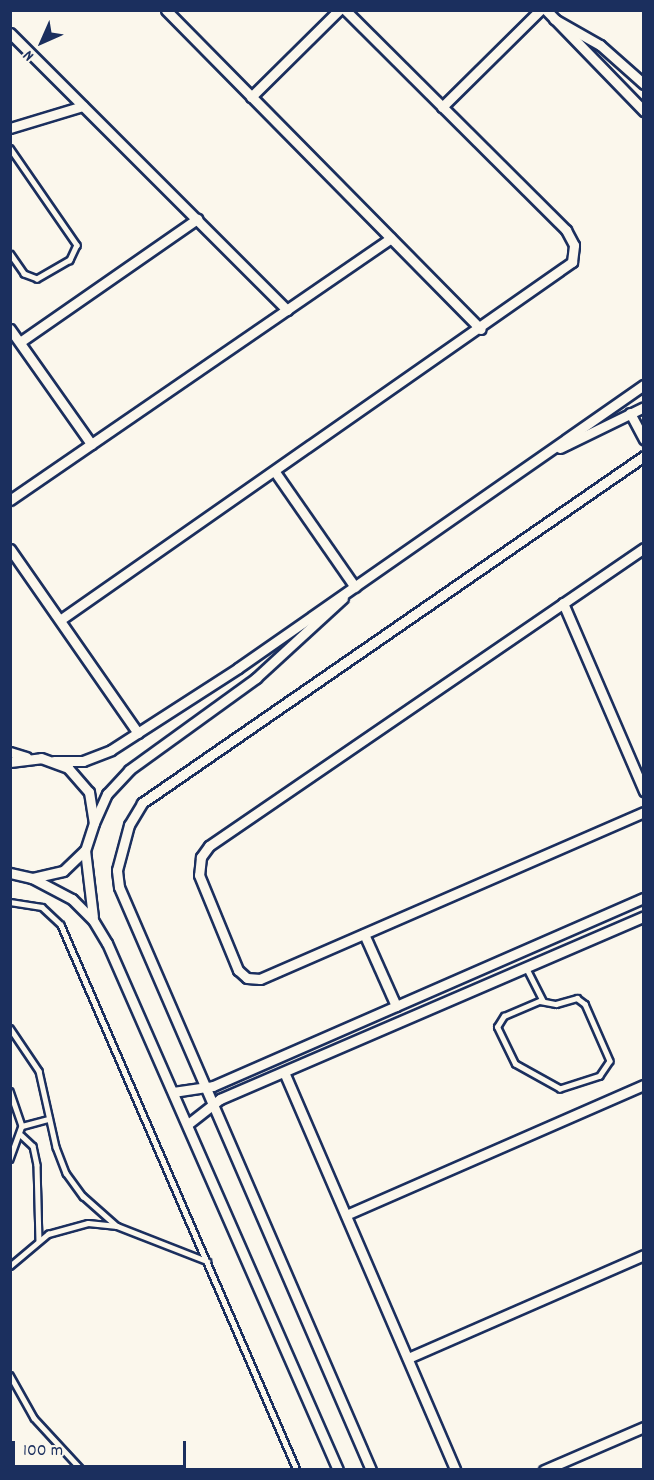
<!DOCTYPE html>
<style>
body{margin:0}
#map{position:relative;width:654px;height:1480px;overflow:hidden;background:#fbf7ec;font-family:Dekko,sans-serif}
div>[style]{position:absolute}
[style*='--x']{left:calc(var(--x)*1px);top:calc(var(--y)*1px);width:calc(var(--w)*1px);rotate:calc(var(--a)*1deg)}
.roads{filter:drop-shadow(2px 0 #1b2f5e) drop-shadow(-2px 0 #1b2f5e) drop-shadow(0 2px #1b2f5e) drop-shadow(0 -2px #1b2f5e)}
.lane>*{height:4.5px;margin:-2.25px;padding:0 2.25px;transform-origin:2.25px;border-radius:2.25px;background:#fbf7ec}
.street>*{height:9px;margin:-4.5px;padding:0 4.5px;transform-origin:4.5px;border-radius:4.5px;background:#fbf7ec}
span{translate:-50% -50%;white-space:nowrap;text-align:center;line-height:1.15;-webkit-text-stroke:4.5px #fbf7ec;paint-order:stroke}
.frame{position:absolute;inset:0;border:12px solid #1b2f5e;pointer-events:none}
.north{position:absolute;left:12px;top:12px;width:60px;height:60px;-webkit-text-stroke:4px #fbf7ec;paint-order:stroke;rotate:225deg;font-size:16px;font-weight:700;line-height:24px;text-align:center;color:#1b2f5e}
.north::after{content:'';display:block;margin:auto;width:21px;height:27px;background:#1b2f5e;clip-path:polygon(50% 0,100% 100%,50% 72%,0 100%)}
.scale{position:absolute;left:12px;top:1441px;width:174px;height:27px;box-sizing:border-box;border:3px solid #1b2f5e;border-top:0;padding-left:8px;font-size:18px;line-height:21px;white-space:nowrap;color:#1b2f5e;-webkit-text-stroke:4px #fbf7ec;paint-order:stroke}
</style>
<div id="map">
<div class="roads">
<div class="lane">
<i style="--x:10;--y:148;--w:118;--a:55.4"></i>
<i style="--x:77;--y:245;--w:17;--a:115"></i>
<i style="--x:70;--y:260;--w:38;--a:150"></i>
<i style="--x:37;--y:279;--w:14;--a:-159"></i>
<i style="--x:24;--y:274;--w:24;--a:-125"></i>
<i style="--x:10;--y:902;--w:32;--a:9"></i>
<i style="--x:42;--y:907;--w:26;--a:43"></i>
<i style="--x:61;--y:925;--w:594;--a:66.59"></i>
<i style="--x:526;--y:967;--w:37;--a:63"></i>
<i style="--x:577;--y:998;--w:10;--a:37"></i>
<i style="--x:585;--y:1004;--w:62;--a:66.3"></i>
<i style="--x:610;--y:1061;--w:18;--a:124"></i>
<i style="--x:600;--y:1076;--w:42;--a:162"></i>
<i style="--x:560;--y:1089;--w:51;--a:-150.9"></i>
<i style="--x:515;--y:1064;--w:41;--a:-115.9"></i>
<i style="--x:497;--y:1027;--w:13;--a:-58"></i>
<i style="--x:504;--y:1016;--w:39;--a:-23"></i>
<i style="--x:540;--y:1001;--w:16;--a:11"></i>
<i style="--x:556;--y:1004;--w:22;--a:-16"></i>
<i style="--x:10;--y:1028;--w:52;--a:56"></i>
<i style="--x:39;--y:1071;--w:78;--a:77.4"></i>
<i style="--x:56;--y:1147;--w:28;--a:69"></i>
<i style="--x:66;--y:1173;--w:29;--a:54"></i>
<i style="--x:83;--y:1196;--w:45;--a:41.4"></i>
<i style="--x:10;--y:1091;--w:37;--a:71"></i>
<i style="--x:22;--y:1126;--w:35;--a:110"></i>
<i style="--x:22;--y:1126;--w:28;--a:-15"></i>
<i style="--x:21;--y:1135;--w:16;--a:43"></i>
<i style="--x:33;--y:1146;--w:19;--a:78"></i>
<i style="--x:37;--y:1165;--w:75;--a:88.5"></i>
<i style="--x:10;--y:1266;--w:50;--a:-40.1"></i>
<i style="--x:48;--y:1234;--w:41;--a:-15.4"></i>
<i style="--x:88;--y:1223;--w:29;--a:6"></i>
<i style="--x:117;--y:1226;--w:97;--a:21.3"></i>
<i style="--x:10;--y:1375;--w:49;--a:60.8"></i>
<i style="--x:34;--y:1418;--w:71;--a:47.3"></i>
</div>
<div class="street">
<i style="--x:166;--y:10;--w:448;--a:45.4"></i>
<i style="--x:546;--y:10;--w:141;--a:45.9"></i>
<i style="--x:554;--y:19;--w:53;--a:29.5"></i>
<i style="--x:600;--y:45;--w:59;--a:41.6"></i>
<i style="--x:10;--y:33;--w:392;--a:45"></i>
<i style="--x:251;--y:97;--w:124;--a:-44.7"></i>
<i style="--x:442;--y:107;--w:138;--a:-44.7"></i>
<i style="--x:10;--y:128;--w:76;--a:-16.8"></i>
<i style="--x:10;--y:329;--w:141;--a:54.8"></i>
<i style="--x:20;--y:342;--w:216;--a:-34.8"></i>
<i style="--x:630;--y:413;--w:30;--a:62"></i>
<i style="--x:560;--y:448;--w:93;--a:-26"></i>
<i style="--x:275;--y:472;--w:140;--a:55.2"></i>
<i style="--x:10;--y:500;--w:462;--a:-34.5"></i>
<i style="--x:644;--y:548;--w:527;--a:145.59"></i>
<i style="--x:209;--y:846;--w:14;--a:126"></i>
<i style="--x:201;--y:857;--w:18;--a:96"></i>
<i style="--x:199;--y:875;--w:103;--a:67.7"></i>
<i style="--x:238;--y:970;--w:12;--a:42"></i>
<i style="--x:247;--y:978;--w:13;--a:4"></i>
<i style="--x:260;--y:979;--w:419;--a:-23.5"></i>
<i style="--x:10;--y:549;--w:224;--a:55.2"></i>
<i style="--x:563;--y:603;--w:205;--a:66.7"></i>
<i style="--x:60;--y:620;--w:625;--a:-34.96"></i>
<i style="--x:572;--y:262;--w:17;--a:-83"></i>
<i style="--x:574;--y:245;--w:17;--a:-118"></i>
<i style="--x:566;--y:230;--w:312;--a:-135.1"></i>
<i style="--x:10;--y:752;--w:17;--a:17"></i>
<i style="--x:54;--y:761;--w:29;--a:0"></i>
<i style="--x:83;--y:761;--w:30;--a:-21"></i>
<i style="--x:111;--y:750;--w:151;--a:-32.8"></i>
<i style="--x:238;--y:668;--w:495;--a:-34.9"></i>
<i style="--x:10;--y:762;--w:31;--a:-7"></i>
<i style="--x:41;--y:758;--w:29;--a:20"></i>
<i style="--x:68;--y:768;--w:32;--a:49"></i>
<i style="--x:89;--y:792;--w:31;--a:81"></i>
<i style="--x:94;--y:823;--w:28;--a:108"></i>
<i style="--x:85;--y:850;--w:30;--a:136"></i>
<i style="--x:63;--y:871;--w:32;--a:167"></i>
<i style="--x:32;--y:878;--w:23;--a:-167"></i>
<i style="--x:94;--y:823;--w:32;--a:-66"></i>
<i style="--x:107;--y:794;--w:33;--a:-47"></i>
<i style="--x:129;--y:770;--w:157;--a:-35.9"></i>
<i style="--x:256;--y:678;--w:118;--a:-42.6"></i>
<i style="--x:85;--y:850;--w:67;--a:83.2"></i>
<i style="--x:32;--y:878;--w:45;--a:27.7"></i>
<i style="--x:72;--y:899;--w:30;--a:45"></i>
<i style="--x:93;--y:920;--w:27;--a:59"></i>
<i style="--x:107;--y:943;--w:575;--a:66.33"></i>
<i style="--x:364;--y:934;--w:79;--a:66"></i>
<i style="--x:284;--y:1072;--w:433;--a:66.7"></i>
<i style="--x:173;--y:1092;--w:40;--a:-8.5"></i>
<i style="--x:213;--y:1086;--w:470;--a:-23.6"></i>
<i style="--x:188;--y:1124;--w:41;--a:-38"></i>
<i style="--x:220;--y:1099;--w:462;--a:-23.3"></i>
<i style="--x:346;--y:1215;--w:325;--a:-23.6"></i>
<i style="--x:408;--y:1358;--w:257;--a:-23.6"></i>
<i style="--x:371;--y:1470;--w:635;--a:-113.38"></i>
<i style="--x:119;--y:887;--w:17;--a:-97"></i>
<i style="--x:117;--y:870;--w:47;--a:-75.1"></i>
<i style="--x:129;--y:825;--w:26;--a:-59"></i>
<i style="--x:142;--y:803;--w:610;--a:-34.65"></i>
<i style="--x:544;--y:1470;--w:109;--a:-23.3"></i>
</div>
</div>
<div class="frame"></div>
<div class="north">N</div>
<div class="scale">100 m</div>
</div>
